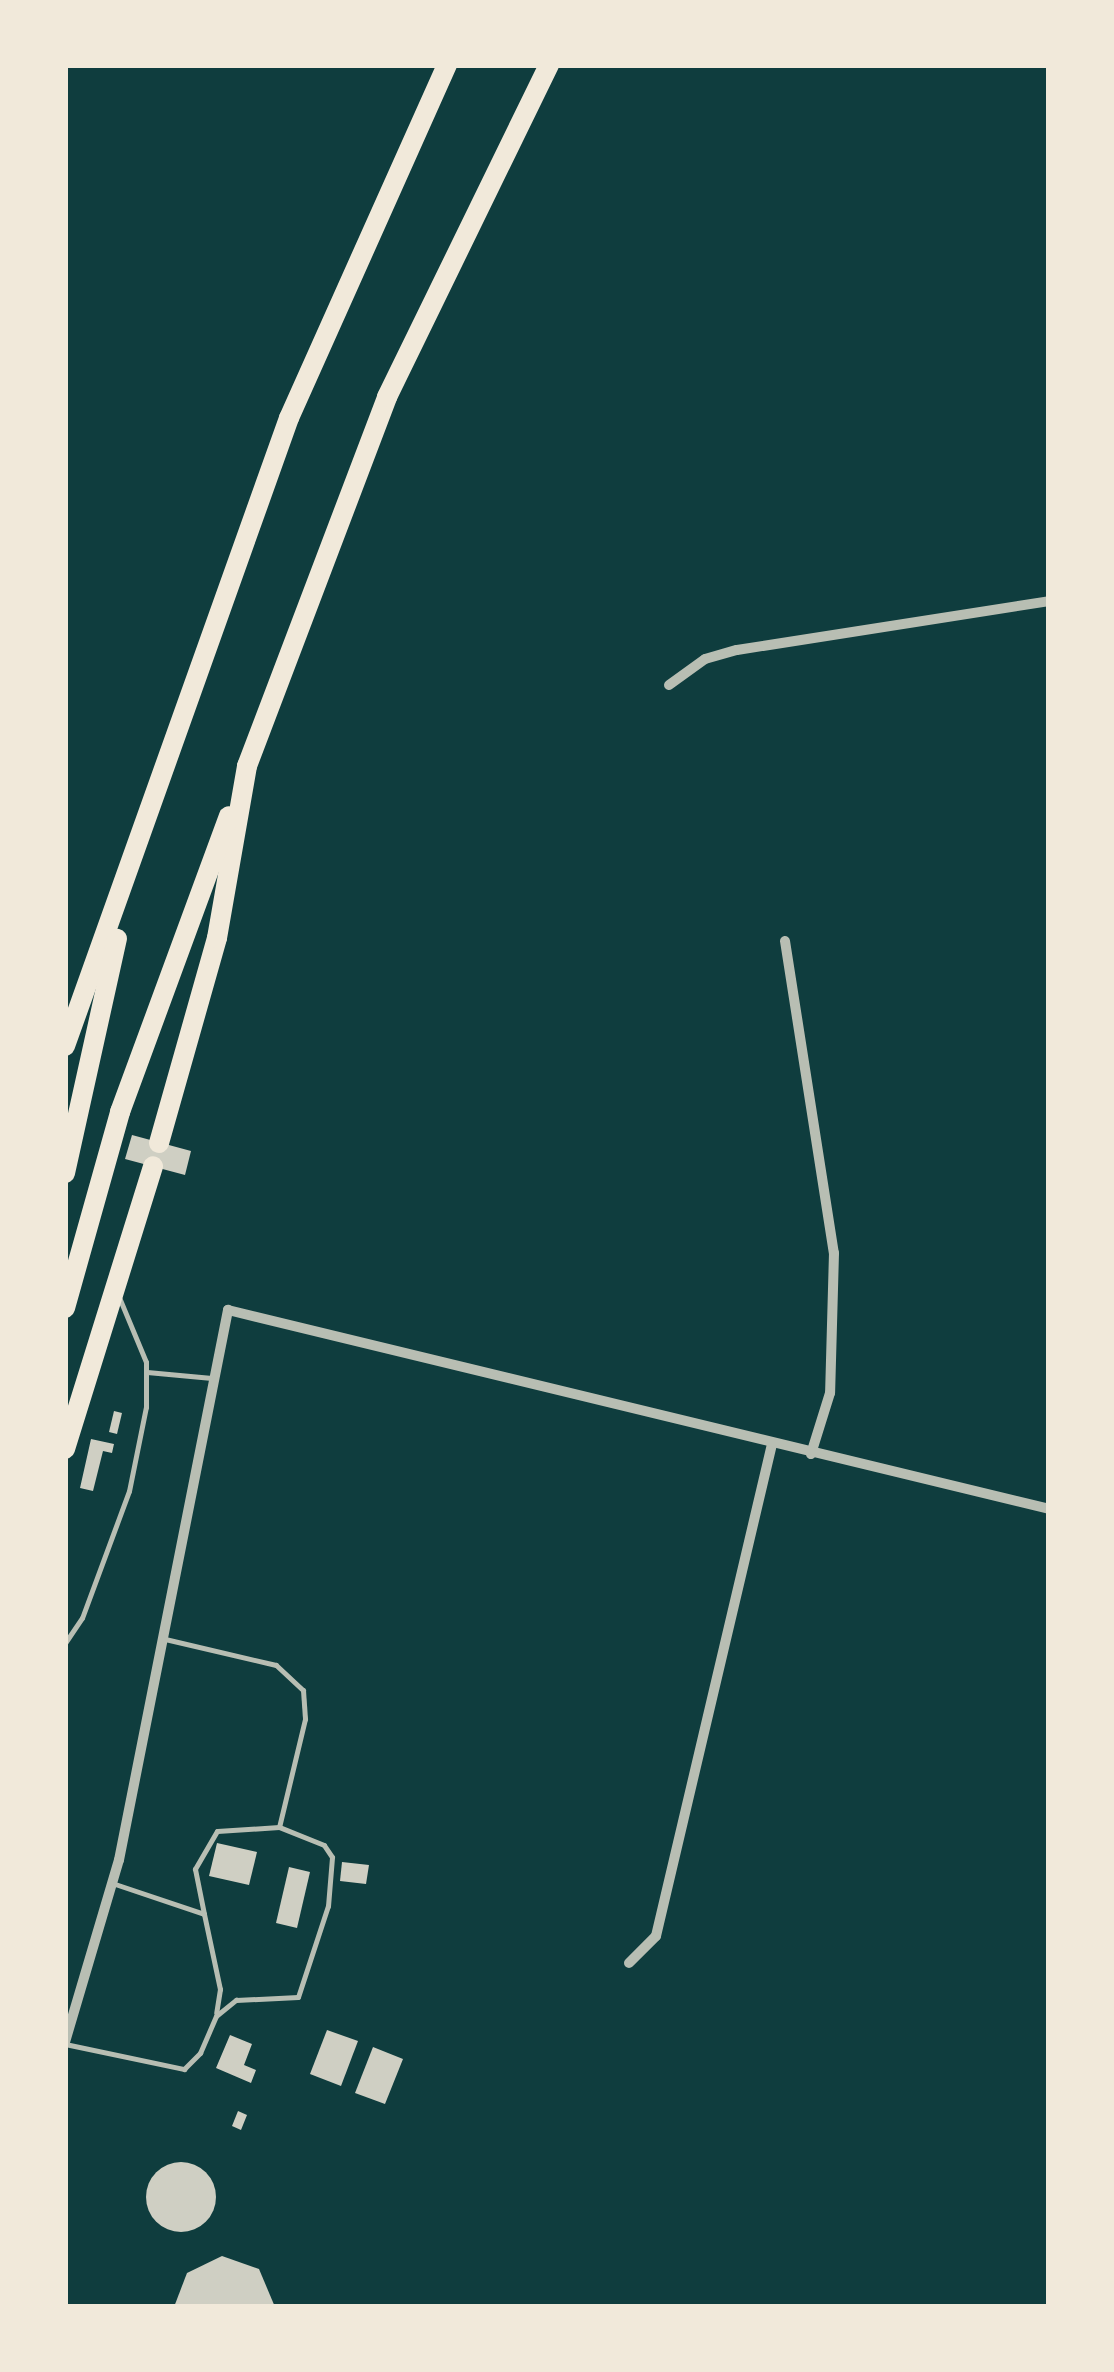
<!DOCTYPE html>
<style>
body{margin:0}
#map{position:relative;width:1114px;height:2372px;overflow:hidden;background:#0f3d3e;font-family:"PT Sans Narrow",sans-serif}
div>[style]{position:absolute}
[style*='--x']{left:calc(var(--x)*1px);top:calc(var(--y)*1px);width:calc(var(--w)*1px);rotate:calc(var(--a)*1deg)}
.building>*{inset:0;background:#cfcfc3}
.round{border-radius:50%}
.service>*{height:5px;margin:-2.5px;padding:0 2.5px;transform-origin:2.5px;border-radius:2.5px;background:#b8beb3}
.minor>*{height:10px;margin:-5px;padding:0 5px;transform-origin:5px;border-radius:5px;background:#b8beb3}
.motorway>*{height:20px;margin:-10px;padding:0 10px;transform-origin:10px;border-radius:10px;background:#f1e9da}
span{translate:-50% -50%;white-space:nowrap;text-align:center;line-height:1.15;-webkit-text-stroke:8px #f1e9da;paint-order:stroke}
.frame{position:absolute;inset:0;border:68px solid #f1e9da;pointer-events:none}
</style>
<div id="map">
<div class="building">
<i style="clip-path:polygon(132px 1135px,191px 1151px,185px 1175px,125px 1159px)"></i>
<i style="clip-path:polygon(114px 1411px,122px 1413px,117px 1434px,109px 1432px)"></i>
<i style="clip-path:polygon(91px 1439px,114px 1444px,112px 1453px,103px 1451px,93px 1491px,80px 1488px)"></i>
<i style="clip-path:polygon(217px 1843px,257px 1852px,249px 1885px,209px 1876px)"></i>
<i style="clip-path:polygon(342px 1862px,369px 1865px,366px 1884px,340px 1881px)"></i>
<i style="clip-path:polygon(289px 1867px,310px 1872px,297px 1928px,276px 1923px)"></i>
<i style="clip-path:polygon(327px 2030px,358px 2041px,341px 2086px,310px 2074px)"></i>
<i style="clip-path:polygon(230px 2035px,252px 2044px,244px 2065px,256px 2070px,251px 2083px,216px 2068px)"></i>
<i style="clip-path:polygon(373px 2047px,403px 2059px,385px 2104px,355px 2093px)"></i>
<i style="clip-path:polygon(238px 2111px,247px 2115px,241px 2130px,232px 2126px)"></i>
<i class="round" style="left:146px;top:2162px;width:70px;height:70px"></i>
<i style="clip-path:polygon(222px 2256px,259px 2269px,275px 2307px,174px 2307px,187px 2273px)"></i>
</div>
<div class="service">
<i style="--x:147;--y:1372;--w:65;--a:5.3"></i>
<i style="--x:165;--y:1639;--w:114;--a:13.2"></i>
<i style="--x:276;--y:1665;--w:37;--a:43"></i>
<i style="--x:303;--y:1690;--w:29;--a:86"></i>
<i style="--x:305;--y:1719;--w:111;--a:103.5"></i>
<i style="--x:65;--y:1643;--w:30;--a:-56"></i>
<i style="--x:82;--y:1618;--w:135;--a:-69.7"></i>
<i style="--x:129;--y:1491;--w:86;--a:-78.6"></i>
<i style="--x:146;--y:1407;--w:45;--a:-90"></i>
<i style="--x:146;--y:1362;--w:70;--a:-112.6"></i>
<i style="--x:112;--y:1883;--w:97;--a:18.6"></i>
<i style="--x:204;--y:1914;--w:77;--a:78"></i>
<i style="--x:220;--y:1989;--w:24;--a:99"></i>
<i style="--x:65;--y:2044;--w:122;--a:11.9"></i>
<i style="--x:184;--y:2069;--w:23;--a:-45"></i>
<i style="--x:200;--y:2053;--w:40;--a:-66.6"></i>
<i style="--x:216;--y:2016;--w:26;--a:-39"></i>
<i style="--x:236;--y:2000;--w:62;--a:-2.8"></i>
<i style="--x:298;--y:1997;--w:96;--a:-71.8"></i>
<i style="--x:328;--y:1906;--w:49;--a:-85.3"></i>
<i style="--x:332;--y:1857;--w:14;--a:-124"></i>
<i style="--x:324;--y:1845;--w:48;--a:-158.2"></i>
<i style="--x:279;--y:1827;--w:62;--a:176.3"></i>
<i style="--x:217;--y:1831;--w:44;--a:120.1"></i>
<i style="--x:195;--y:1869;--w:46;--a:78.7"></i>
</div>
<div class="minor">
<i style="--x:669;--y:685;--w:44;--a:-35.8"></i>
<i style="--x:705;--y:659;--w:33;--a:-16"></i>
<i style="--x:737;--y:650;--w:316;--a:-8.9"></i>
<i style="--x:785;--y:941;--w:316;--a:81.1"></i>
<i style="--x:834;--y:1253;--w:140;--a:91.6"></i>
<i style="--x:830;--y:1393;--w:64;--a:107.3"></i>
<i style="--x:629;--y:1963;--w:38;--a:-45"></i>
<i style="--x:656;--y:1936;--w:505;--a:-76.73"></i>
<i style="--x:65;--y:2042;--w:190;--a:-73.5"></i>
<i style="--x:119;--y:1860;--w:561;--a:-78.79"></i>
<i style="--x:228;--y:1310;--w:845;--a:13.62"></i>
</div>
<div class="motorway">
<i style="--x:65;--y:1046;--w:667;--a:-70.37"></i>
<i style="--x:289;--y:418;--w:387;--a:-65.9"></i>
<i style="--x:159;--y:1143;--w:213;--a:-74.2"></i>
<i style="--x:217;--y:938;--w:175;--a:-80.1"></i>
<i style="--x:247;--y:766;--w:395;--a:-69.2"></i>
<i style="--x:387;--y:397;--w:369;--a:-64"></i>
<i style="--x:65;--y:1173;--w:240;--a:-77.5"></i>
<i style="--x:65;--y:1308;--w:204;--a:-74.3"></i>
<i style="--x:120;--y:1112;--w:315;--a:-69.8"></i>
<i style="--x:65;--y:1449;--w:296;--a:-72.7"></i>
</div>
<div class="frame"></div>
</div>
